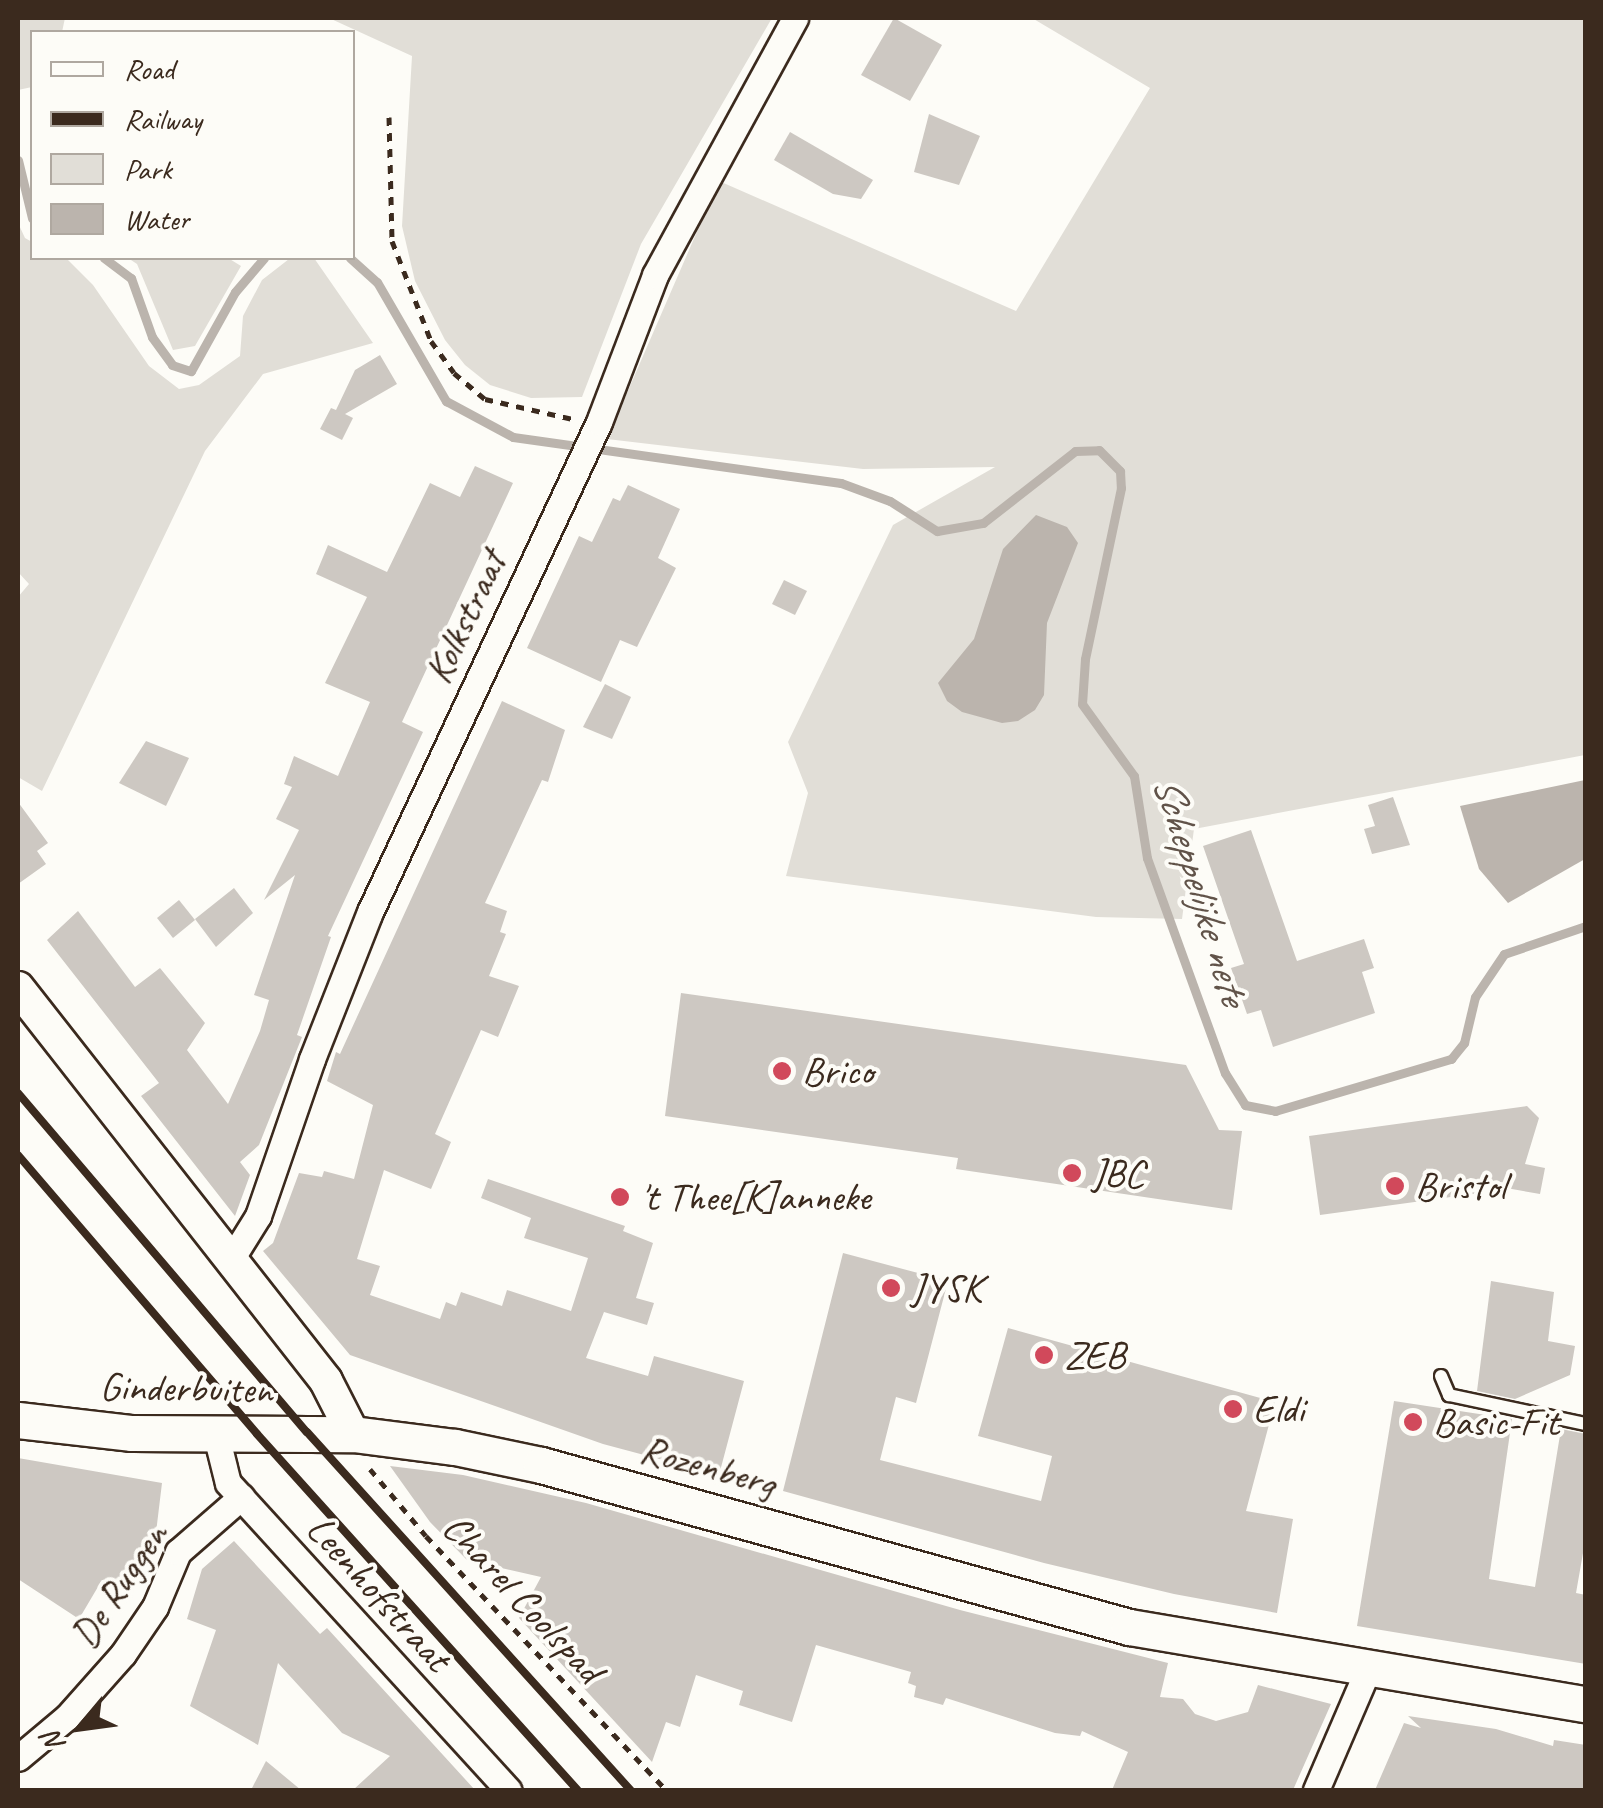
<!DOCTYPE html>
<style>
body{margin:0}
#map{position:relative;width:1603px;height:1808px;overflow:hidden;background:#fdfcf7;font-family:Caveat,sans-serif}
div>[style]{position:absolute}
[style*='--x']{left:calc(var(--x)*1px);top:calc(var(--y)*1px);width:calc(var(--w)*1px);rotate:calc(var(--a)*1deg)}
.green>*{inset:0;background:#e1ded7}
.water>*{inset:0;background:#bbb4ad}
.stream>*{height:9px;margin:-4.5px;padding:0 4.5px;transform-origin:4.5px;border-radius:4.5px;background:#bbb4ad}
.building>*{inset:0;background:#cdc8c2}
.path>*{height:5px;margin-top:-2.5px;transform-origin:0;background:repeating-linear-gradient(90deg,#3b2a1e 0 8px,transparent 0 16px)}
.roads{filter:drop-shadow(2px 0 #3b2a1e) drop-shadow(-2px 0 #3b2a1e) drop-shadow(0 2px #3b2a1e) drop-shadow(0 -2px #3b2a1e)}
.service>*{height:12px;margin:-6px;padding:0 6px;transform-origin:6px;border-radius:6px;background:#fdfcf7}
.minor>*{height:25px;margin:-12.5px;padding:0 12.5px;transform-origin:12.5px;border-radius:12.5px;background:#fdfcf7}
.tertiary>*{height:32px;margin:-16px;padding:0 16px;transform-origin:16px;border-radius:16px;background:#fdfcf7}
.secondary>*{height:35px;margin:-17.5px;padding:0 17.5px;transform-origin:17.5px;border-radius:17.5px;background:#fdfcf7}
.rail>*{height:8px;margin:-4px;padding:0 4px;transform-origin:4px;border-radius:4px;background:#3b2a1e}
.dots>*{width:28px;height:28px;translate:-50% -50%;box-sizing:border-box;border:5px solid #fdfcf7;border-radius:50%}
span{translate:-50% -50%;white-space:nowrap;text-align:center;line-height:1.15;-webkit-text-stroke:8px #fdfcf7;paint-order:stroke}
.street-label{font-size:40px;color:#3b2a1e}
.poi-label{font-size:40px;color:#3b2a1e}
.left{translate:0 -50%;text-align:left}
.water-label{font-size:42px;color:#615349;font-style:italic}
.frame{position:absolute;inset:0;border:20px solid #3b2a1e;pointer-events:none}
.legend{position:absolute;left:30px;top:30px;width:325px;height:230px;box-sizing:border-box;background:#fdfcf7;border:2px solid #afa8a0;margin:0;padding:12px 18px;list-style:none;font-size:30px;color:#3b2a1e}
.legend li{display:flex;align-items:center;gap:20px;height:50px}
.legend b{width:50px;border:2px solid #afa8a0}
.north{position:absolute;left:30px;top:1678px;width:100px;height:100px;-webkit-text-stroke:8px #fdfcf7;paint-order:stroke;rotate:241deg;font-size:28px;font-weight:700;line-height:40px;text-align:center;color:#3b2a1e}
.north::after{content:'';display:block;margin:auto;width:35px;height:45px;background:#3b2a1e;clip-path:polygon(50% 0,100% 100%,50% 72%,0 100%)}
</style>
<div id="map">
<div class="green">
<i style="clip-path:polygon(18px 18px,65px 18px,62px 32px,32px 32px,32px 87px,18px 90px)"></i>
<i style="clip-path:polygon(329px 18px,772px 18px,641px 244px,582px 397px,531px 398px,490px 385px,465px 365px,445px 340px,415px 281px,402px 226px,412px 56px)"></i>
<i style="clip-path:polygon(1032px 18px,1585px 18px,1585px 755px,1194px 829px,1182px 919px,1096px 917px,786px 876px,808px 793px,788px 742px,893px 525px,995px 467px,863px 469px,607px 439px,719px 181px,1016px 311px,1150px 88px)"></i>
<i style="clip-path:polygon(18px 223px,25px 238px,32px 242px,32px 258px,66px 258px,93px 285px,149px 366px,179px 389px,199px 385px,240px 356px,243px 316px,262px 280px,289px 259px,314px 258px,373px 343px,263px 374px,205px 451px,42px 791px,18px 777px,18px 597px,29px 584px,18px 572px)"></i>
<i style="clip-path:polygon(128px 258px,228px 258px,241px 266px,195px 346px,173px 350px,137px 264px)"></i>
</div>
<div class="water">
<i style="clip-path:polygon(1036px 515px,1067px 527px,1078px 543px,1047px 623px,1044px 695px,1035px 710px,1018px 721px,1002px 723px,962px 712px,947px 701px,938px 683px,974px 639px,1003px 549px)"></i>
<i style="clip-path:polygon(1585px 780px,1585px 859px,1508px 903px,1479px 869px,1460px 806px)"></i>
</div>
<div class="stream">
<i style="--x:18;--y:160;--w:60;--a:76.4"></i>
<i style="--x:104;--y:258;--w:34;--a:37"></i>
<i style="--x:131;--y:278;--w:63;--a:70.4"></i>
<i style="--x:152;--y:337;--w:34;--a:54"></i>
<i style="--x:172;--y:365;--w:20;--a:18"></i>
<i style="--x:191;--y:371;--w:90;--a:-60.9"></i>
<i style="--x:235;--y:292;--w:45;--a:-49.5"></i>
<i style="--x:350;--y:258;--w:36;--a:42"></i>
<i style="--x:377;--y:282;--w:138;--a:59.9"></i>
<i style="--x:446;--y:401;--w:76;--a:28.2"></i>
<i style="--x:513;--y:437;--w:331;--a:8"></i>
<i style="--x:841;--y:483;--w:52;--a:20.2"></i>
<i style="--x:890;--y:501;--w:56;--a:32.6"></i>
<i style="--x:937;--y:531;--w:47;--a:-9.9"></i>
<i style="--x:983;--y:523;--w:117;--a:-38"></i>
<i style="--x:1075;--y:451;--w:24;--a:-2"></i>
<i style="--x:1099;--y:450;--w:30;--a:45"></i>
<i style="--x:1120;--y:471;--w:17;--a:87"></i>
<i style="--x:1121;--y:488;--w:175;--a:101.9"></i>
<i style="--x:1085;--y:659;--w:45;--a:93.8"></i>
<i style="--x:1082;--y:704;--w:89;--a:54.2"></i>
<i style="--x:1134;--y:776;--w:83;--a:81"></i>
<i style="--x:1147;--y:858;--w:229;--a:70.1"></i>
<i style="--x:1225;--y:1073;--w:38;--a:58"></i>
<i style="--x:1245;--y:1105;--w:31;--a:11"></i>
<i style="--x:1275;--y:1111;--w:184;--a:-16.5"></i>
<i style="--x:1451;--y:1059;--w:21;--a:-51"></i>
<i style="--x:1464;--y:1043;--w:47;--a:-76.6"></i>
<i style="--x:1475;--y:997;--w:52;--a:-56"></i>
<i style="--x:1504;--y:954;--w:87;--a:-18.9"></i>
</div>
<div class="building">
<i style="clip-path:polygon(894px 18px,942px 45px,910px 101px,861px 75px)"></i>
<i style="clip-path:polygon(929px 114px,980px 136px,959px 185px,914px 172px)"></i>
<i style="clip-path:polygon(790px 132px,873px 180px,861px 199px,833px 194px,774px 160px)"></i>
<i style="clip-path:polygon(380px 355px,397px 384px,345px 414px,353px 418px,342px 440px,320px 429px,331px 408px,336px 410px,355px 370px)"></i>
<i style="clip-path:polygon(475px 466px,513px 483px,402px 722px,423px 732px,328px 936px,331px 937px,297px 1035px,302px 1037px,259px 1145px,240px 1162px,250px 1175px,235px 1216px,141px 1096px,159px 1083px,47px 940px,78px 911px,135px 987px,160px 968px,205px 1023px,187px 1050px,228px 1104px,260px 1031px,269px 1000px,254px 995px,295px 875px,264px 900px,299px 830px,276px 819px,292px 787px,284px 784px,294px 756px,338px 776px,370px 702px,325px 683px,367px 597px,316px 574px,328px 545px,387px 572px,430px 483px,460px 497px)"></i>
<i style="clip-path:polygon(628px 485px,680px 509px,658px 558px,676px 568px,637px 647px,620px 640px,601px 682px,527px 648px,579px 536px,592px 542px,613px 498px,620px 501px)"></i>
<i style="clip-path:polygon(784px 580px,807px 591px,795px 615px,772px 604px)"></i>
<i style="clip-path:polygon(605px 684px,631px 697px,612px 739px,583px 727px)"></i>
<i style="clip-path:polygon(502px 701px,565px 730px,548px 782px,542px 780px,485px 903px,507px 911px,500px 932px,506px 934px,489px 976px,519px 986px,498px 1037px,481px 1030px,435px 1134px,451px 1142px,431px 1189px,384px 1170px,357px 1259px,380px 1266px,370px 1295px,440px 1319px,446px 1302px,456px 1306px,461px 1292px,502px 1306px,507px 1290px,571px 1311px,588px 1258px,524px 1238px,531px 1218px,481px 1198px,488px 1179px,625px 1226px,623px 1231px,653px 1243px,636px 1298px,654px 1303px,647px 1325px,604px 1312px,586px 1358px,648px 1376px,654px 1356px,744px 1381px,719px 1475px,603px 1444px,350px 1355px,263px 1251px,273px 1243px,299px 1173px,322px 1177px,324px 1171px,354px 1179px,373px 1105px,327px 1081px,336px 1052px,340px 1054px)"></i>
<i style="clip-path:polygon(146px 741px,189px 758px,166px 806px,119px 783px)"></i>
<i style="clip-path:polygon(1393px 797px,1410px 845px,1372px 854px,1364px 829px,1375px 826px,1368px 805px)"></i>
<i style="clip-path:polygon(18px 802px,48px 843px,37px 851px,46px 864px,18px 884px)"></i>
<i style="clip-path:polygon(1251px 830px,1297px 961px,1364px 939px,1374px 968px,1362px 972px,1375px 1013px,1273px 1047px,1261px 1010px,1247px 1014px,1231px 968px,1244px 964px,1203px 846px)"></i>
<i style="clip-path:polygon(234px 888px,253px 913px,216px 947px,195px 919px)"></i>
<i style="clip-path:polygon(179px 900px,195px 920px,173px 938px,157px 918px)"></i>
<i style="clip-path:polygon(681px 993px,1186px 1065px,1219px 1130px,1242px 1131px,1232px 1210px,956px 1169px,958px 1158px,665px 1116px)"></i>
<i style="clip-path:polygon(1527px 1106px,1539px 1118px,1525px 1164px,1545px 1168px,1540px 1194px,1478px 1183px,1480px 1193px,1320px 1215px,1309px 1136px)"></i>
<i style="clip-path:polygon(843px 1253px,948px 1281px,916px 1403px,896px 1397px,880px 1460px,1041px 1501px,1052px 1456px,978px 1436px,1008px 1328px,1275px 1402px,1246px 1511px,1293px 1519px,1277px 1613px,1174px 1594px,1044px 1563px,783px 1491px)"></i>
<i style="clip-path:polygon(1491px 1281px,1554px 1292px,1548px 1341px,1575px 1346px,1570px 1375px,1515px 1399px,1477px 1391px)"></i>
<i style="clip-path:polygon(1394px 1401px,1512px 1419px,1489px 1579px,1535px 1587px,1561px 1429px,1586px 1434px,1586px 1536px,1576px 1593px,1586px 1595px,1586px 1664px,1357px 1626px)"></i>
<i style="clip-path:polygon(18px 1458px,162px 1483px,155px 1541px,143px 1539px,134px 1584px,102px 1580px,79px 1619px,18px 1579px)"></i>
<i style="clip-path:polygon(390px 1466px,463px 1475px,586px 1503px,960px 1610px,1168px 1663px,1160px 1697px,1183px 1699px,1195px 1714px,1216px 1721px,1248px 1712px,1258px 1685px,1331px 1704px,1293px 1790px,1112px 1790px,1128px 1752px,1082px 1731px,1080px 1736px,1055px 1733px,946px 1698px,943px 1705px,914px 1697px,916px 1686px,908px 1683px,911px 1672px,816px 1645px,792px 1722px,739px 1705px,743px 1691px,696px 1675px,680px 1727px,666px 1722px,652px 1762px,519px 1618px,541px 1577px,467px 1560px,430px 1522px)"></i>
<i style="clip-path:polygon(234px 1541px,320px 1634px,327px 1628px,475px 1790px,353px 1790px,390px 1756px,342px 1733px,278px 1663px,258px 1745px,190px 1706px,216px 1630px,187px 1619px,202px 1569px)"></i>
<i style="clip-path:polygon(1408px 1716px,1496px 1729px,1553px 1746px,1554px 1740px,1586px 1745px,1586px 1790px,1375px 1790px,1404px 1723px,1421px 1728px)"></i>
<i style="clip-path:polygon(266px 1761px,301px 1790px,251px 1790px)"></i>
</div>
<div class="path">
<i style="--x:389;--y:117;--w:124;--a:88.6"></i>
<i style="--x:392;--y:241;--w:107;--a:68.7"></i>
<i style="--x:431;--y:341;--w:39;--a:54"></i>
<i style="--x:454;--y:373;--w:40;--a:40"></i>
<i style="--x:485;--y:399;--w:90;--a:12.8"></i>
<i style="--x:370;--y:1469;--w:87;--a:50.1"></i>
<i style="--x:426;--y:1536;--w:349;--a:46.6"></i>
</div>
<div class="roads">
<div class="service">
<i style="--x:1441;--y:1376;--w:21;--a:67"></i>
<i style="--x:1449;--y:1395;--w:140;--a:12"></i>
</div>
<div class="minor">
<i style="--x:230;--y:1261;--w:53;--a:-58.1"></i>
<i style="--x:258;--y:1216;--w:166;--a:-71"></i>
<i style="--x:312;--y:1059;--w:158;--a:-68.5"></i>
<i style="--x:370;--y:912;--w:541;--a:-64.95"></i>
<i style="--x:599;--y:422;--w:157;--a:-69.1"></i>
<i style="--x:655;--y:275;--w:293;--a:-61.4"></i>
<i style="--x:216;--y:1435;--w:49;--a:76"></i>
<i style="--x:228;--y:1483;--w:416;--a:47.6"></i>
<i style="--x:18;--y:1758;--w:64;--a:-39.9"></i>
<i style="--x:67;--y:1717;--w:84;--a:-48.4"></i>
<i style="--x:123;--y:1654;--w:57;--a:-55.8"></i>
<i style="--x:155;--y:1607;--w:60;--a:-67.3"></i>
<i style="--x:178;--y:1552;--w:84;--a:-41.1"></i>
<i style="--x:1316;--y:1790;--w:132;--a:-66.7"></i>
</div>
<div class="tertiary">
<i style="--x:18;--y:988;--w:499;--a:51.9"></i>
<i style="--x:326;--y:1381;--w:59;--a:63"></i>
</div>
<div class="secondary">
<i style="--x:18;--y:1420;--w:115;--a:6.5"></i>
<i style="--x:132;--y:1433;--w:221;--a:0.3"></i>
<i style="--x:353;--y:1434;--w:103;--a:7.3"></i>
<i style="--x:455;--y:1447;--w:88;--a:11.8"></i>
<i style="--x:541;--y:1465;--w:610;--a:15.4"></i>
<i style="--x:1129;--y:1627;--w:463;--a:9.6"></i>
</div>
</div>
<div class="rail">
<i style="--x:18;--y:1093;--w:445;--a:49.6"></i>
<i style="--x:307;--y:1432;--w:483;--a:47.9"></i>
<i style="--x:18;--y:1155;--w:367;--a:49.4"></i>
<i style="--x:257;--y:1434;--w:479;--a:48"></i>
</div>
<div class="dots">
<i style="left:782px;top:1071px;background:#d1495b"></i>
<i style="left:1072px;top:1173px;background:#d1495b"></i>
<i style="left:1395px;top:1186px;background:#d1495b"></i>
<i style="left:620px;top:1197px;background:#d1495b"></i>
<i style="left:891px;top:1288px;background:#d1495b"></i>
<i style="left:1044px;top:1355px;background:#d1495b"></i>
<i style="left:1233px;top:1409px;background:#d1495b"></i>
<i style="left:1413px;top:1422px;background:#d1495b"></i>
</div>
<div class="street-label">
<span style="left:465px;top:617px;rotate:-65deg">Kolkstraat</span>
<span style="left:186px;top:1388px;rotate:1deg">Ginderbuiten</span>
<span style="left:708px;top:1466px;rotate:15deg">Rozenberg</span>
<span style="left:119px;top:1585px;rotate:-56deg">De Ruggen</span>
<span style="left:379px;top:1593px;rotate:48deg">Leenhofstraat</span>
<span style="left:523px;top:1598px;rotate:47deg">Charel Coolspad</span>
</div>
<div class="poi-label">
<span class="left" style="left:802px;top:1071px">Brico</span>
<span class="left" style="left:1092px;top:1173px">JBC</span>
<span class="left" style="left:1415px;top:1186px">Bristol</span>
<span class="left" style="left:640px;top:1197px">'t Thee[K]anneke</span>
<span class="left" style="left:911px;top:1288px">JYSK</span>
<span class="left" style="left:1064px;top:1355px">ZEB</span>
<span class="left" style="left:1253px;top:1409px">Eldi</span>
<span class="left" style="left:1433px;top:1422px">Basic-Fit</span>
</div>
<div class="water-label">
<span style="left:1200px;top:890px;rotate:73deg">Scheppelijke nete</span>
</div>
<div class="frame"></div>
<ul class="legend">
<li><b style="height:12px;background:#fdfcf7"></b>Road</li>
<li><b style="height:12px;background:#3b2a1e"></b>Railway</li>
<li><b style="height:28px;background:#e1ded7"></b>Park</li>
<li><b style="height:28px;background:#bbb4ad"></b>Water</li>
</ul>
<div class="north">N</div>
</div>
